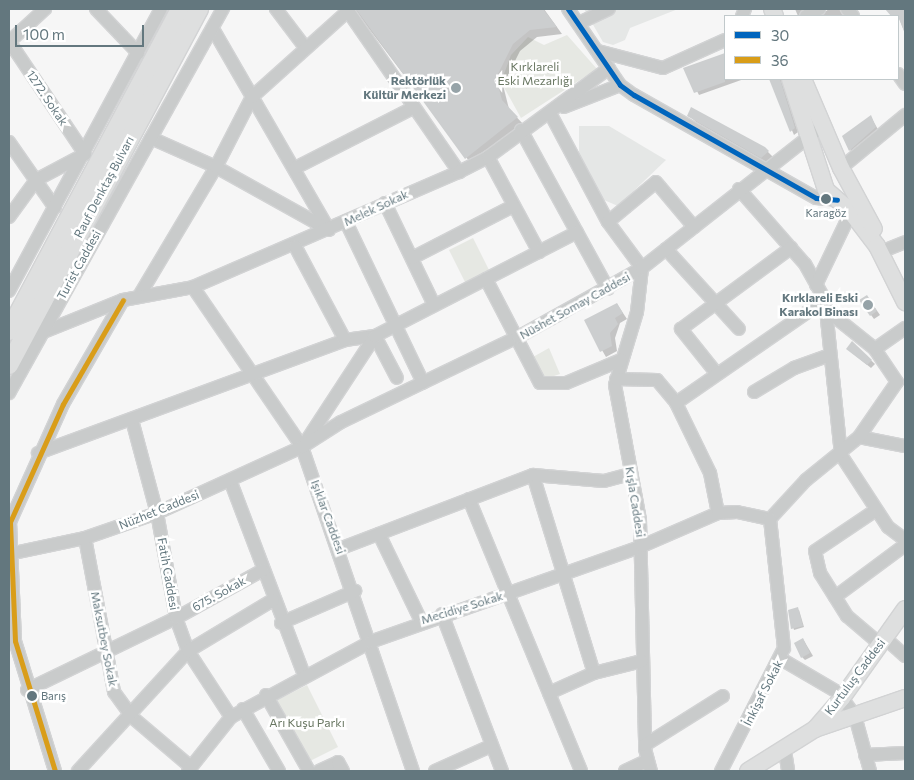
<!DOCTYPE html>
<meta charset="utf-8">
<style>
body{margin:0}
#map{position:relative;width:914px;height:780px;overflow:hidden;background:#f6f6f6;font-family:Commissioner,sans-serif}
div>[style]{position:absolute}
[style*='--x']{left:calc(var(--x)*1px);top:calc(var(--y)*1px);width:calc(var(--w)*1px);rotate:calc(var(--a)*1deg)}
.built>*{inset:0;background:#e5e7e6}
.green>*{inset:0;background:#e6e8e3}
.shadow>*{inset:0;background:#0003}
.building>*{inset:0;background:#cccecf}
.roads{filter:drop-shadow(1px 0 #d2d3d4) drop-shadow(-1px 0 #d2d3d4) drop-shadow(0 1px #d2d3d4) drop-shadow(0 -1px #d2d3d4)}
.minor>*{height:12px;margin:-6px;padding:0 6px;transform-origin:6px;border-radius:6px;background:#c9cbcb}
.major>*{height:16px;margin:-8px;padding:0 8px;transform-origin:8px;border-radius:8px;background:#dedfdf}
.highway>*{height:18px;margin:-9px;padding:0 9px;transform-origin:9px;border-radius:9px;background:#dedfdf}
.bus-1>*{height:5px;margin:-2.5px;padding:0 2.5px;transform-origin:2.5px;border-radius:2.5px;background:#0065bd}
.bus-2>*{height:5px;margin:-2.5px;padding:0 2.5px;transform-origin:2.5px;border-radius:2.5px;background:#d99d19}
.dots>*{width:14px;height:14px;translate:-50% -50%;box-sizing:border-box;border:2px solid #fff;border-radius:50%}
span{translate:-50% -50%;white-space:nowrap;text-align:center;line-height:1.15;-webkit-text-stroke:5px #fff;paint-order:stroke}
.bus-label{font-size:11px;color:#63777e}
.left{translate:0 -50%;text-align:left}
.park-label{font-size:12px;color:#697762}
.poi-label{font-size:12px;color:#63777e;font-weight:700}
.right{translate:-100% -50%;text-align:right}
.street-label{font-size:12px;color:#63777e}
.frame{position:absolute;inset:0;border:10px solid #63777e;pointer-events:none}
.legend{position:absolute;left:724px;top:15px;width:175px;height:65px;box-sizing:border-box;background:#fff;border:1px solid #c1c9cb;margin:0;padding:6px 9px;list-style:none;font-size:15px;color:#63777e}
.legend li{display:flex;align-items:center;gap:10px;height:25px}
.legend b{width:25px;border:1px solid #c1c9cb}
.scale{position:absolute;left:15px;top:25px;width:129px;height:22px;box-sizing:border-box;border:2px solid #63777e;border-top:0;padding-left:6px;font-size:15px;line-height:18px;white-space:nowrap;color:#63777e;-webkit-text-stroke:4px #fff;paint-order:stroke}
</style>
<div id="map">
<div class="built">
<i style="clip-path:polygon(584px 9px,678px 9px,630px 28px,625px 40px,613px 45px,603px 42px)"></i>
<i style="clip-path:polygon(579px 126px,609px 126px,666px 160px,618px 206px,604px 200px,579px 158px)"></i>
</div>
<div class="green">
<i style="clip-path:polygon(567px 35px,597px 69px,521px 118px,501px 82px,511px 55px,528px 37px,544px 45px)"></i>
<i style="clip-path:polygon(473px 238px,489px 270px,465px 282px,449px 250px)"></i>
<i style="clip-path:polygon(549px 348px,560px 374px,545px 379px,533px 357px)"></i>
<i style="clip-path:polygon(307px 685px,338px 747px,308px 762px,277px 700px)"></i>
</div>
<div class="shadow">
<i style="clip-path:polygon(354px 9px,544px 9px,562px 34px,537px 37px,520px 51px,503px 85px,509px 109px,524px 125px,472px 165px)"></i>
<i style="clip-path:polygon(795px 9px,825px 9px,811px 16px,798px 16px)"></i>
<i style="clip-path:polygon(829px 9px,839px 9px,844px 16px,819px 16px)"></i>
<i style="clip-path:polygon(885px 9px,905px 9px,905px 33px,898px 16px)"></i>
<i style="clip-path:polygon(725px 54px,725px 79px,744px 79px,699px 95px,685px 68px)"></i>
<i style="clip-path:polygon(770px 79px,782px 79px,798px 132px,794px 135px)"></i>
<i style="clip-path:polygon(692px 109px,768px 152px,775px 159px,769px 164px,696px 122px,689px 115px)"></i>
<i style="clip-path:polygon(871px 117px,880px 133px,855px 155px,850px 150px)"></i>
<i style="clip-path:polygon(867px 296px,880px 315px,874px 319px,871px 315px)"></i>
<i style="clip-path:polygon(617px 304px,627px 319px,620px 323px,615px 338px,617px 351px,606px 357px,585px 321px)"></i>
<i style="clip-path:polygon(852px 343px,875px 364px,871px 368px,851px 352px)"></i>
<i style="clip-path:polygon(799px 610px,804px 627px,794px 630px,789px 611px)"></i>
<i style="clip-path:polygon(803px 639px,813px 656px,805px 660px,802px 657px)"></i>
</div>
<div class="building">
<i style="clip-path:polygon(356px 9px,543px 9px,557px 27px,530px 30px,513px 44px,496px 78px,502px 100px,518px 117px,465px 159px)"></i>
<i style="clip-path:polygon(885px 9px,905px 9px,905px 34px,898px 16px,891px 16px)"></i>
<i style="clip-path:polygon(725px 53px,725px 82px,694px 93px,683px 68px)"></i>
<i style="clip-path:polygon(769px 79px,780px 79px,795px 128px,790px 132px)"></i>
<i style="clip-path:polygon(691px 107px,765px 147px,769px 151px,761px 158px,687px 116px)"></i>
<i style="clip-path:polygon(871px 115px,876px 127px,849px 151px,842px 136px)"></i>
<i style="clip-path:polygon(867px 295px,877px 311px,870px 316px,859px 300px)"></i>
<i style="clip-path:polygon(617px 303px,623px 313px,615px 318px,618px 324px,610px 333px,612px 346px,600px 352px,584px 320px)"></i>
<i style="clip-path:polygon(852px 341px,872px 360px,867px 365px,846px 349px)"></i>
<i style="clip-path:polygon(798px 607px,803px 626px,791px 629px,788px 610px)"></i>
<i style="clip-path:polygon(803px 638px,810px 653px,801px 658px,794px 643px)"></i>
</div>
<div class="roads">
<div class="minor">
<i style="--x:96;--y:9;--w:61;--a:46.3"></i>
<i style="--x:276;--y:9;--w:46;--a:52.9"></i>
<i style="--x:568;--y:9;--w:92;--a:55.6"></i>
<i style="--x:620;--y:85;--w:17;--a:36"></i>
<i style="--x:634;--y:95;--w:209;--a:29.5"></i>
<i style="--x:816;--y:198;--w:21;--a:5"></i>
<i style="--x:847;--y:9;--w:9;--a:49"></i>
<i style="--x:742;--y:16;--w:8;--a:-67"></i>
<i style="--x:806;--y:16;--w:15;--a:-28"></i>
<i style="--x:579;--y:23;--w:33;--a:-25"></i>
<i style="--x:213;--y:29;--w:232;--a:60"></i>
<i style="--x:9;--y:41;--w:136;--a:56.1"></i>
<i style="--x:85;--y:154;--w:55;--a:152"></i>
<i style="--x:36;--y:180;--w:46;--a:126.1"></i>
<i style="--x:9;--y:42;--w:49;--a:-42.5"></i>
<i style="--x:598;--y:51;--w:67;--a:14.7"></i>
<i style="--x:663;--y:68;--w:68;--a:-24.3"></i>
<i style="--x:898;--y:74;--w:12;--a:55"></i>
<i style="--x:564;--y:107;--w:60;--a:-21.4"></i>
<i style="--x:550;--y:113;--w:123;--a:62"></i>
<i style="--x:608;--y:222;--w:57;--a:53.5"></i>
<i style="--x:642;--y:268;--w:44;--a:96.5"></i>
<i style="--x:637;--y:312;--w:76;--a:106.8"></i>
<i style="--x:615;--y:385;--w:137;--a:79.5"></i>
<i style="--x:640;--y:520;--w:229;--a:88.7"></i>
<i style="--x:645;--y:749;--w:23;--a:75"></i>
<i style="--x:521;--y:130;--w:181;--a:61.3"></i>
<i style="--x:151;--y:138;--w:71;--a:24"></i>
<i style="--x:216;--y:167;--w:129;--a:29.1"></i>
<i style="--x:9;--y:142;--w:80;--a:55.1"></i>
<i style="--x:488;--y:157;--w:108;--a:61.8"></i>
<i style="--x:295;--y:168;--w:132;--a:-27"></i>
<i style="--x:841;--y:168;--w:83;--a:-39.6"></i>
<i style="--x:739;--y:189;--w:100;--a:48.7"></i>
<i style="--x:805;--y:264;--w:41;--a:60.9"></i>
<i style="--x:825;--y:300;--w:156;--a:84.1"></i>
<i style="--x:841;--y:455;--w:86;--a:56.9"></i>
<i style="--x:888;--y:527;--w:21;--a:37"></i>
<i style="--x:385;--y:203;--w:113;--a:64.3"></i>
<i style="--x:346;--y:222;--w:178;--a:64.4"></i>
<i style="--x:608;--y:222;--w:62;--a:-39.8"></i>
<i style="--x:656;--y:182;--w:59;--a:49.8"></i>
<i style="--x:666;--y:249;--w:108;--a:47.6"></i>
<i style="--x:888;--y:249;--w:18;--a:-22"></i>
<i style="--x:412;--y:258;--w:114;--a:-27.2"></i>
<i style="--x:486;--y:279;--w:117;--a:62.6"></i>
<i style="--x:540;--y:383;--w:26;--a:0"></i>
<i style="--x:566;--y:383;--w:60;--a:-22.7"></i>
<i style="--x:816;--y:285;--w:81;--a:-64.4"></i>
<i style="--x:193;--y:287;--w:194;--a:55.7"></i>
<i style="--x:302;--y:447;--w:342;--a:71.1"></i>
<i style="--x:9;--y:291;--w:320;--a:-61.7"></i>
<i style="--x:139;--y:296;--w:150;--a:-59.2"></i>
<i style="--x:216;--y:167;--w:79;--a:-62.8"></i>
<i style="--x:252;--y:97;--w:129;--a:-41.9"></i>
<i style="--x:348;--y:11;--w:196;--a:55.4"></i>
<i style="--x:41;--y:333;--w:88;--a:-21.9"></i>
<i style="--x:123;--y:300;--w:71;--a:-10.5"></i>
<i style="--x:193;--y:287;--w:290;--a:-23.4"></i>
<i style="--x:459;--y:172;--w:33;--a:-27"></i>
<i style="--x:488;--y:157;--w:150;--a:-36.3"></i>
<i style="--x:345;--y:340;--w:30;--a:-8"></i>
<i style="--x:375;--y:336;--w:47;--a:62.4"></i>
<i style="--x:875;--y:349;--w:37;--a:-35"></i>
<i style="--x:717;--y:374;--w:58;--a:-128.7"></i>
<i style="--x:681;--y:329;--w:137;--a:-36.4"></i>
<i style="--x:616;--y:379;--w:41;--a:1.4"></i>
<i style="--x:657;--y:380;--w:30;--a:50"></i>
<i style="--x:676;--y:403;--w:78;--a:64.1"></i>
<i style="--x:710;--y:473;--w:41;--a:78.7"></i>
<i style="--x:754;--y:392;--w:47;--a:-31"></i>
<i style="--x:794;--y:368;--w:37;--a:-20"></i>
<i style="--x:9;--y:393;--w:440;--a:-60.9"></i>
<i style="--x:676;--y:403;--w:181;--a:-34.7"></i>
<i style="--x:132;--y:420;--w:96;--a:75"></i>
<i style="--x:157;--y:513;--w:107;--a:79.7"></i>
<i style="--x:176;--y:618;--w:35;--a:70"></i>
<i style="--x:188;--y:651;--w:79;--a:56.9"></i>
<i style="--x:859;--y:437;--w:47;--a:11.1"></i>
<i style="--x:305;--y:443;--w:128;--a:-56.8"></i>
<i style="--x:375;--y:336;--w:227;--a:-27.2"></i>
<i style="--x:38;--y:453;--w:327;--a:-20.2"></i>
<i style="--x:345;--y:340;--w:106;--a:-118"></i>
<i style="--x:533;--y:475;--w:207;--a:72.9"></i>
<i style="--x:230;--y:480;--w:209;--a:69.2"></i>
<i style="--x:469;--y:499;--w:294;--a:67.6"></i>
<i style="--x:876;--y:510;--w:73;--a:146.1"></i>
<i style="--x:815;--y:551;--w:23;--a:77"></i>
<i style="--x:820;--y:573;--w:51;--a:57.9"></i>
<i style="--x:847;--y:616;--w:43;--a:40.3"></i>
<i style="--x:770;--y:519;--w:53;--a:-47.3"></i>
<i style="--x:806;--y:480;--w:68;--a:-39.1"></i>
<i style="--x:859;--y:437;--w:67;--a:-55.4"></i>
<i style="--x:897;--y:382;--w:40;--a:-124"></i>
<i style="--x:875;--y:349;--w:58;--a:-141.3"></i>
<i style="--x:379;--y:534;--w:97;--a:64.2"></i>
<i style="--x:85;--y:538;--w:157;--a:79.3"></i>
<i style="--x:114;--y:692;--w:31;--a:54"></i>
<i style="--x:132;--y:717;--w:77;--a:40.3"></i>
<i style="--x:339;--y:549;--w:208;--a:-20.9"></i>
<i style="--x:533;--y:475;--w:71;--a:4.8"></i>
<i style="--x:604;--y:481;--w:28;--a:-15"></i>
<i style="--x:9;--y:554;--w:78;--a:-11.9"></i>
<i style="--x:85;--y:538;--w:76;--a:-19.1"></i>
<i style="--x:157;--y:513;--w:159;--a:-24.5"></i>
<i style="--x:302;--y:447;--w:46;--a:-32.7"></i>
<i style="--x:341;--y:422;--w:196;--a:-25.7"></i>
<i style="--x:518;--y:337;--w:142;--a:-29.1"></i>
<i style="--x:642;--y:268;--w:231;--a:-38.2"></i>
<i style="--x:835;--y:597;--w:87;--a:-36.6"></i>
<i style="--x:442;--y:614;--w:168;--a:69.1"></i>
<i style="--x:281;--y:623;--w:81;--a:-23.4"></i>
<i style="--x:885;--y:638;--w:27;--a:42"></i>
<i style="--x:781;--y:659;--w:73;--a:30.4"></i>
<i style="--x:27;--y:690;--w:165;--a:-25.8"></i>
<i style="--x:176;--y:618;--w:99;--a:-28.9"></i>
<i style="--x:549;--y:693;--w:49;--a:-24"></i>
<i style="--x:594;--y:673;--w:49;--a:-14"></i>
<i style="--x:266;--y:695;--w:87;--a:60.5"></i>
<i style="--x:842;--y:698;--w:22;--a:54"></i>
<i style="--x:855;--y:716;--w:57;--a:74.7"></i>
<i style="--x:243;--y:709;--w:72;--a:59.9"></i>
<i style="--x:645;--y:745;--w:92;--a:-32.1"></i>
<i style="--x:785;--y:751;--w:20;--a:81"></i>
<i style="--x:865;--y:755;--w:40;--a:-2.9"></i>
<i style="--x:55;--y:771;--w:136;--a:-107.1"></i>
<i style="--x:15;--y:641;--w:119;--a:-92.4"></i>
<i style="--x:10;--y:522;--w:129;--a:-65.8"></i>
<i style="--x:63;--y:404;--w:120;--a:-60"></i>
<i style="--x:78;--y:771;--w:163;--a:-47.5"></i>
<i style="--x:188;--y:651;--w:99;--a:-31"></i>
<i style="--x:188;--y:771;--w:69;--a:-51.5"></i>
<i style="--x:231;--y:717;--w:158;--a:-28.3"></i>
<i style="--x:370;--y:642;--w:288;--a:-19.4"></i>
<i style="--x:642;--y:546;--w:83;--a:-23.5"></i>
<i style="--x:718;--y:513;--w:19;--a:-3"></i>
<i style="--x:737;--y:512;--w:34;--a:12"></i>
<i style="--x:319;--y:771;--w:21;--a:-25"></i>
<i style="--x:338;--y:762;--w:10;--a:61"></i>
<i style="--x:435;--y:771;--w:61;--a:-24.1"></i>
<i style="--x:625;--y:771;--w:23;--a:-25"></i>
<i style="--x:721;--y:771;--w:138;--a:-62.9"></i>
<i style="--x:784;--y:648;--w:130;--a:-96.2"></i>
</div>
<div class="major">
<i style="--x:772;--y:9;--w:8;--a:67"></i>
<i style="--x:790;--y:79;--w:117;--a:72"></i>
<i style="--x:826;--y:190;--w:33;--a:41"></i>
<i style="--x:851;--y:212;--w:43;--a:52.6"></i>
<i style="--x:877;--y:246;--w:63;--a:63.4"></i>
<i style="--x:803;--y:79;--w:97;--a:66.9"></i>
<i style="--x:841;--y:168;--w:69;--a:61.6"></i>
<i style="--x:815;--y:729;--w:95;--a:-19"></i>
<i style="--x:748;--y:771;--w:79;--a:-32.1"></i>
<i style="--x:815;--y:729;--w:41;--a:-48.9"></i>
<i style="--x:842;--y:698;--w:109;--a:-54.7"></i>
</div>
<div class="highway">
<i style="--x:9;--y:331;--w:365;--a:-62"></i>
<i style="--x:9;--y:365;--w:404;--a:-61.9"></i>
</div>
</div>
<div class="bus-1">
<i style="--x:568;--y:9;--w:92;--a:55.6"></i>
<i style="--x:620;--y:85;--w:17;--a:36"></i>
<i style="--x:634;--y:95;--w:209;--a:29.5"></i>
<i style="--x:816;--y:198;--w:21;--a:5"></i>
</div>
<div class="bus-2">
<i style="--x:55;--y:771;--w:136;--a:-107.1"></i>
<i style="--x:15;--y:641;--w:119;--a:-92.4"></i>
<i style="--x:10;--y:522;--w:129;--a:-65.8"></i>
<i style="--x:63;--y:404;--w:120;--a:-60"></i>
</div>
<div class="dots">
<i style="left:456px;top:88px;background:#96a3a8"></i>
<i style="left:826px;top:199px;background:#63777e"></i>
<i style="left:868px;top:305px;background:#96a3a8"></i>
<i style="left:32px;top:696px;background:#63777e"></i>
</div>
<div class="bus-label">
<span style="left:826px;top:213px">Karagöz</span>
<span class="left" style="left:41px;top:696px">Barış</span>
</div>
<div class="park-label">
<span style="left:535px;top:74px">Kırklareli<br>Eski Mezarlığı</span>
<span style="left:307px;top:723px">Arı Kuşu Parkı</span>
</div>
<div class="poi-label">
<span class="right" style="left:446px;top:88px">Rektörlük<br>Kültür Merkezi</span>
<span class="right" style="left:858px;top:305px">Kırklareli Eski<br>Karakol Binası</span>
</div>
<div class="street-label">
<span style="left:47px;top:98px;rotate:56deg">1272. Sokak</span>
<span style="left:104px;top:187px;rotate:-62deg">Rauf Denktaş Bulvarı</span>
<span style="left:376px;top:208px;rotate:-25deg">Melek Sokak</span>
<span style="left:79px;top:265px;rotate:-61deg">Turist Caddesi</span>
<span style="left:575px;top:306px;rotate:-29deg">Nüshet Somay Caddesi</span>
<span style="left:635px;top:502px;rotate:81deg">Kışla Caddesi</span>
<span style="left:159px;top:510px;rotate:-22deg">Nüzhet Caddesi</span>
<span style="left:328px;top:517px;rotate:70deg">Işıklar Caddesi</span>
<span style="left:168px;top:574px;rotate:80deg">Fatih Caddesi</span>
<span style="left:219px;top:594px;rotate:-29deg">675. Sokak</span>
<span style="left:462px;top:608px;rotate:-17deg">Mecidiye Sokak</span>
<span style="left:104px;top:639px;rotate:79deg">Maksutbey Sokak</span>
<span style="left:855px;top:677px;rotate:-53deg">Kurtuluş Caddesi</span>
<span style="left:763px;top:693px;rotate:-63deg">İnkişaf Sokak</span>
</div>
<div class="frame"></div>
<ul class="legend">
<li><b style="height:6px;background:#0065bd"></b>30</li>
<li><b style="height:6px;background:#d99d19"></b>36</li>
</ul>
<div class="scale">100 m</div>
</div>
